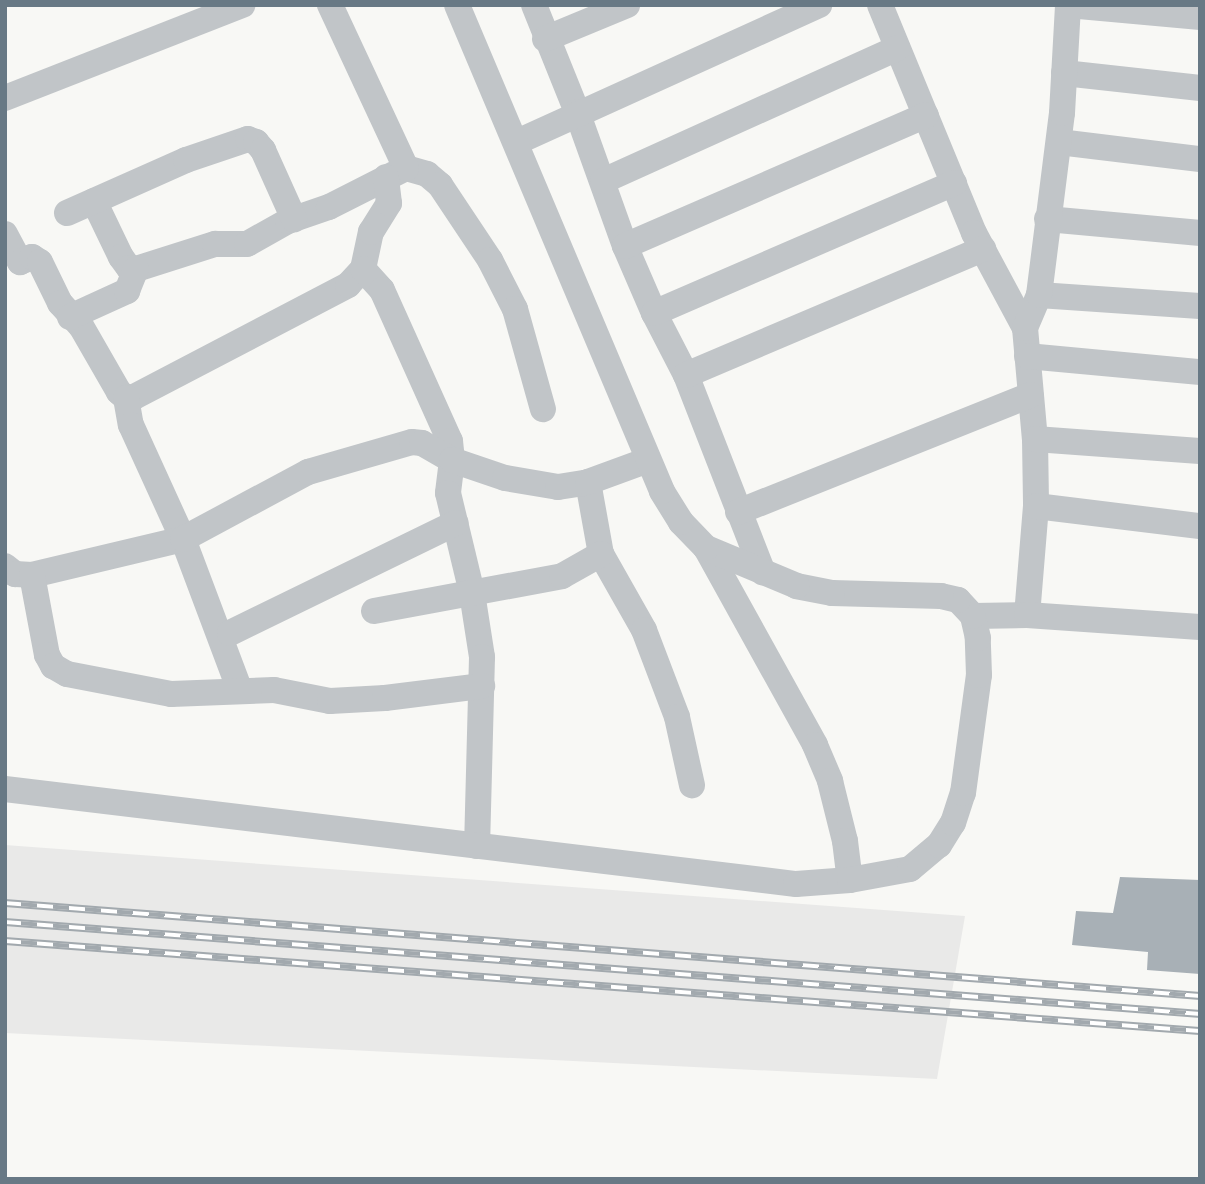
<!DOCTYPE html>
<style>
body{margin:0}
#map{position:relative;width:1205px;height:1184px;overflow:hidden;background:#f8f8f5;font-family:"Fira Sans",sans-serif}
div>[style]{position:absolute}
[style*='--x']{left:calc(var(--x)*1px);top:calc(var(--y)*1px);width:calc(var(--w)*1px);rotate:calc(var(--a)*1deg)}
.built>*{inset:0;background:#e9e9e8}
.building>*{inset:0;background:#a8b0b6}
.minor>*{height:26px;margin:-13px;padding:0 13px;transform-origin:13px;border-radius:13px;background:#c1c5c8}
.rail>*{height:8px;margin-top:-4px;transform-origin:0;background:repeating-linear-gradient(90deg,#fff 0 16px,#a2a9ae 0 32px);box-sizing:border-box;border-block:2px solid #a2a9ae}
span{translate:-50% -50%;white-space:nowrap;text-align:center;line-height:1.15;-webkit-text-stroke:7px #fff;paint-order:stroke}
.frame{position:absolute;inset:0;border:7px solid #687985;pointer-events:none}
</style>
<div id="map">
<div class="built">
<i style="clip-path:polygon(5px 845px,965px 916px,937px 1079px,5px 1033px)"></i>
</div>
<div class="building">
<i style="clip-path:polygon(1120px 877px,1200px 880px,1200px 974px,1147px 970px,1148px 952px,1072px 945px,1076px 911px,1113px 913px)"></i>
</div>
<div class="minor">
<i style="--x:534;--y:5;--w:115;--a:68.1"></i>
<i style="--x:577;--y:112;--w:142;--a:70.3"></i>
<i style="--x:625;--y:246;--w:73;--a:66.6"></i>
<i style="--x:654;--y:313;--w:70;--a:62.7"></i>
<i style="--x:686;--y:375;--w:212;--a:68.7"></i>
<i style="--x:880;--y:5;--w:247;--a:67.6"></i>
<i style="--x:974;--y:233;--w:108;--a:61.8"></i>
<i style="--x:1025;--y:328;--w:111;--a:84.9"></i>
<i style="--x:1035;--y:439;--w:67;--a:89.1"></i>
<i style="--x:1036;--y:506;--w:109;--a:94.7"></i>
<i style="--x:1068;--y:5;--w:133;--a:5.2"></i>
<i style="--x:545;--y:39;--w:89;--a:-22.5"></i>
<i style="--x:1064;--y:73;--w:137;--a:6.3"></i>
<i style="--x:5;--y:98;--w:255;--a:-21.4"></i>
<i style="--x:517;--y:142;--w:332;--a:-24.4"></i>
<i style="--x:1059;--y:142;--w:142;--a:6.9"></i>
<i style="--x:406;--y:168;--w:22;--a:16"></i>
<i style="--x:427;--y:174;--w:17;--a:40"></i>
<i style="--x:440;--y:185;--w:90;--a:56.3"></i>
<i style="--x:490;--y:260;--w:55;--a:63"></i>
<i style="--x:515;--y:309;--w:104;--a:74.4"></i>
<i style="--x:603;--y:181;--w:323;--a:-24.3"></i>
<i style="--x:94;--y:201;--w:62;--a:64.3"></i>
<i style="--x:121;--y:257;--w:14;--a:54"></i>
<i style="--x:129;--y:268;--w:7;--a:8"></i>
<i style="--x:136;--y:269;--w:83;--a:-17.6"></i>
<i style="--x:215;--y:244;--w:32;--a:0"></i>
<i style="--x:247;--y:244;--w:47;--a:-29.3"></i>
<i style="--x:288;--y:221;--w:43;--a:-18.9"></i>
<i style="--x:329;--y:207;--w:86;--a:-26.9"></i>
<i style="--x:406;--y:168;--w:180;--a:-115"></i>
<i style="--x:67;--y:213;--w:130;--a:-24"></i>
<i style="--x:186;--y:160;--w:65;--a:-18.7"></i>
<i style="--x:248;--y:139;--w:9;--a:21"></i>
<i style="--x:256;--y:142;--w:11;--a:49"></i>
<i style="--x:263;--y:150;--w:76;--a:65.8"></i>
<i style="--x:1047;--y:219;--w:154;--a:5.2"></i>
<i style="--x:5;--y:234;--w:32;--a:62"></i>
<i style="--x:20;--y:262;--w:13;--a:-23"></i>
<i style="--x:32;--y:257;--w:9;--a:32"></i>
<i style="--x:40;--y:262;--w:46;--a:64"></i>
<i style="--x:60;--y:303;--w:31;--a:48"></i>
<i style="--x:81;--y:326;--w:76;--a:60.1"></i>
<i style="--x:119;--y:392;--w:9;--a:41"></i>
<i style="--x:126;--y:398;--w:8;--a:-7"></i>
<i style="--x:134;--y:397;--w:242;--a:-27.6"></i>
<i style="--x:348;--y:285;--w:22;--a:-47"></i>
<i style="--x:363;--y:269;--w:38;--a:-78"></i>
<i style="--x:371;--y:232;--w:34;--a:-58"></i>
<i style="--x:389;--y:203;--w:26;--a:-97"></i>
<i style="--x:625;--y:246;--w:328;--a:-23.5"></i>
<i style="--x:363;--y:269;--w:28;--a:48"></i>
<i style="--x:382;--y:290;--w:166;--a:65.8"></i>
<i style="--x:450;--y:441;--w:19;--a:84"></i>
<i style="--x:452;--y:460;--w:33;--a:97"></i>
<i style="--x:448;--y:493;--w:103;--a:76.5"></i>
<i style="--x:472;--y:593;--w:65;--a:81.1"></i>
<i style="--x:482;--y:657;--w:189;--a:91.5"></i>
<i style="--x:1039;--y:295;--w:161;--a:3.9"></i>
<i style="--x:654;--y:313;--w:327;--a:-23.4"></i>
<i style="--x:70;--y:317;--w:63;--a:-24.5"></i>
<i style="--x:127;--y:291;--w:24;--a:-68"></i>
<i style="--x:1025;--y:328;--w:36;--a:-67"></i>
<i style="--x:1039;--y:295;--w:183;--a:-82.8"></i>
<i style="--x:1062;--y:113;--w:108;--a:-86.8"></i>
<i style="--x:1027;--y:356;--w:174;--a:5.3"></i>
<i style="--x:686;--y:375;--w:323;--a:-23"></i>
<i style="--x:126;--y:398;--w:27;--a:80"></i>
<i style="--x:131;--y:425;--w:125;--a:65.5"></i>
<i style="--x:183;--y:539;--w:162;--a:69.4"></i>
<i style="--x:1035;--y:439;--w:165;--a:4.2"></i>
<i style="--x:588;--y:482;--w:73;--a:79.8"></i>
<i style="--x:601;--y:554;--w:87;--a:60.5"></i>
<i style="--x:644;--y:630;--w:93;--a:69.2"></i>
<i style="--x:677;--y:717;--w:70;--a:77.6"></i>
<i style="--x:1036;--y:506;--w:165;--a:7"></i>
<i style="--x:738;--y:512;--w:315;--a:-21.8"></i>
<i style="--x:706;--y:548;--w:225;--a:61"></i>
<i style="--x:815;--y:745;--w:39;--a:67"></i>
<i style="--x:830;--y:781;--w:62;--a:76"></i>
<i style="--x:845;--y:841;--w:39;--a:83"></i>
<i style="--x:5;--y:566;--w:13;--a:39"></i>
<i style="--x:15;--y:574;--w:17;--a:3"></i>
<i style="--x:32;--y:575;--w:155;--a:-13.4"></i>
<i style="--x:183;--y:539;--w:142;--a:-28.2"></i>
<i style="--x:308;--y:472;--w:108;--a:-16.1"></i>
<i style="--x:412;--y:442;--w:10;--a:6"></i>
<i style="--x:422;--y:443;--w:34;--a:30"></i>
<i style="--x:452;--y:460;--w:56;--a:18.8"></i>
<i style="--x:505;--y:478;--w:54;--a:9.6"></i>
<i style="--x:558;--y:487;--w:30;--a:-9"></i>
<i style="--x:588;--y:482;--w:64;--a:-20.1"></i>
<i style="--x:32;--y:575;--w:81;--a:79.4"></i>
<i style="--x:47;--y:655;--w:13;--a:61"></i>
<i style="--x:53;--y:666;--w:16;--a:30"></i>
<i style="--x:67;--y:674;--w:106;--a:10.9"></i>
<i style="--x:171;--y:694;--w:103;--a:-2.2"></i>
<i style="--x:274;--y:690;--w:57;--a:11.1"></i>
<i style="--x:330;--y:701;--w:55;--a:-3.1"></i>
<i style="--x:385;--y:698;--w:98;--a:-7.1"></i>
<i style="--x:374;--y:611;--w:191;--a:-10.5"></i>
<i style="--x:562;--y:576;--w:45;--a:-29.4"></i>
<i style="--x:973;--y:616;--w:54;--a:-1.1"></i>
<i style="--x:1027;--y:615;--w:173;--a:4"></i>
<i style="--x:230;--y:633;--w:251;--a:-26"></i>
<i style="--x:5;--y:789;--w:797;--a:6.85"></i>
<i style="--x:796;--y:884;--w:54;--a:-4.2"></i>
<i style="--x:850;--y:880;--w:61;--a:-10.4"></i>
<i style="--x:910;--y:869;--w:38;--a:-40"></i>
<i style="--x:939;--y:845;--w:26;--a:-58"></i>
<i style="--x:953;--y:823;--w:32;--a:-72"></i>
<i style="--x:963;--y:793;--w:119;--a:-82.3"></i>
<i style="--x:979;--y:675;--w:37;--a:-92"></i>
<i style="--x:978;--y:638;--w:23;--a:-103"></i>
<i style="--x:973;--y:616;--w:22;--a:-133"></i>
<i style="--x:958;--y:600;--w:17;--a:-167"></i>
<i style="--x:941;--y:596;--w:109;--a:-178.4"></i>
<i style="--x:832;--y:593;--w:36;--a:-169"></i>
<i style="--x:797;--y:586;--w:99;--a:-157.3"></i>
<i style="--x:706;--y:548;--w:36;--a:-134"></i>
<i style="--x:681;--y:522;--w:36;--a:-122"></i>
<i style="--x:662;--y:491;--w:527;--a:-112.87"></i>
</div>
<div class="rail">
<i style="--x:5;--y:903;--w:1199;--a:4.45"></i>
<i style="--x:5;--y:922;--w:1199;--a:4.4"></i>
<i style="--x:5;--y:941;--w:1198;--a:4.31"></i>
</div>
<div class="frame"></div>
</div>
